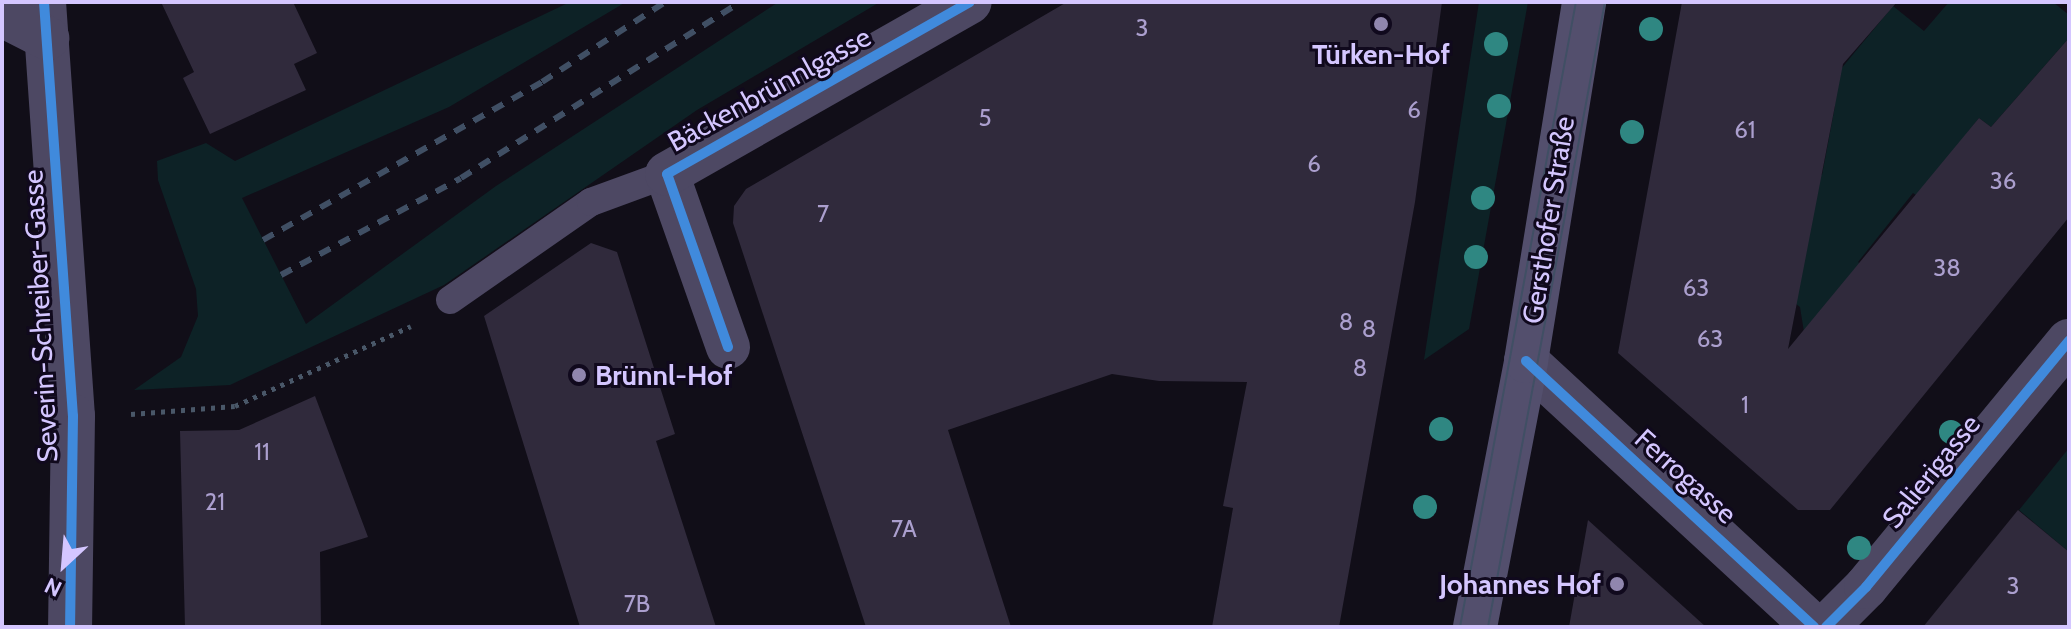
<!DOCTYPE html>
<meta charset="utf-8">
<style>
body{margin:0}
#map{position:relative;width:2071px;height:629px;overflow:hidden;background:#110e18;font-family:Cabin,sans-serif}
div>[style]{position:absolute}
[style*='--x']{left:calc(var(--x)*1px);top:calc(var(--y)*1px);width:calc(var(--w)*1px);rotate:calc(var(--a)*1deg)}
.green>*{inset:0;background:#0d2226}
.building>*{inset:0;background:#302a3c}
.path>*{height:5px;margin-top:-2.5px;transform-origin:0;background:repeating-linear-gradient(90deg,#495768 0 4px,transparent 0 10px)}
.service>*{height:28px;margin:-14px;padding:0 14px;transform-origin:14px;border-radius:14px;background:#4d4863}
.minor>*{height:44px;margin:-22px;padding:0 22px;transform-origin:22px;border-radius:22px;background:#4d4863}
.secondary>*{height:44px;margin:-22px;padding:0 22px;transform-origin:22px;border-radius:22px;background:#534f6d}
.tram>*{height:2px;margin:-1px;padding:0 1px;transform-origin:1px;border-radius:1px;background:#404f64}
.rail>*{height:6px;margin-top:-3px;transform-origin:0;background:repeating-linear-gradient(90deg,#404f64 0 12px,transparent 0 22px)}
.cycleway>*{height:10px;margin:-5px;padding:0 5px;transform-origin:5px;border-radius:5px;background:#408adc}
.trees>*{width:24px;height:24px;margin:-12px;border-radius:50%;background:#2f8782}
.dots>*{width:22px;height:22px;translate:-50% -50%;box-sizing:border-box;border:4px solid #10091d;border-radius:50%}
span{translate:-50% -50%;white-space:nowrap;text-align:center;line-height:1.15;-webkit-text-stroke:6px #10091d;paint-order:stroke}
.number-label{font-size:24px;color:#ab9fce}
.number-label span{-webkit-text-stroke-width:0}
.poi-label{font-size:28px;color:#d4c6ff;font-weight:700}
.left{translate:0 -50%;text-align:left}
.right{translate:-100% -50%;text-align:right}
.street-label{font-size:28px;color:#d4c6ff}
.frame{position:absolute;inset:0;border:4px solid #d4c6ff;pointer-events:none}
.north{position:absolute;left:24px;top:525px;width:80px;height:80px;-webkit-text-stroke:6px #10091d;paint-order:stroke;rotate:206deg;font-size:22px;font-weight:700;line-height:32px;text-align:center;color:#d4c6ff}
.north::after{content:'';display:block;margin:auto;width:28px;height:36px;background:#d4c6ff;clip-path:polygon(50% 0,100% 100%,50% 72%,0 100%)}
</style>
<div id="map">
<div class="green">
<i style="clip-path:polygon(570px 2px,626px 2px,449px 107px,242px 198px,306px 324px,496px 186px,777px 3px,880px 2px,697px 110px,444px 285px,230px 385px,134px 390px,181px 357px,198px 316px,196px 289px,158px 180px,157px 161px,206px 143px,235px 161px)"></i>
<i style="clip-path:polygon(1479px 2px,1528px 2px,1469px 329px,1424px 360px)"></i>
<i style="clip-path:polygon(1949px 2px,2053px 2px,2069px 15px,2069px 38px,1991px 127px,1979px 118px,1933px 176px,1928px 203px,1913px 193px,1858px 262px,1874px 273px,1804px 332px,1800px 307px,1784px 295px,1768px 166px,1822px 175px,1835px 106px,1809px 86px,1826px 87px,1893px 6px,1924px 31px)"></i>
<i style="clip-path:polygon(2069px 448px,2069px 552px,2019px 510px)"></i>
</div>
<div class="building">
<i style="clip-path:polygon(161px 2px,293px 2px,317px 53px,294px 64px,306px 90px,210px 134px,183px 78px,194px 72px)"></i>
<i style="clip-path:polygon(1067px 2px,1442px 2px,1415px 202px,1339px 627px,1212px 627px,1233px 508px,1223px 506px,1247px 382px,1159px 381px,1112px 374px,948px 430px,1011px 627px,866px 627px,733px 223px,734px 206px,746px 189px)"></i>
<i style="clip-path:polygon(1682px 2px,1897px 2px,1843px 64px,1788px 349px,1979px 118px,1991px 127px,2069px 38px,2069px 217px,1830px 510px,1798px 510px,1618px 353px)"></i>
<i style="clip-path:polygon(591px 243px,617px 252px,675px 434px,656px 441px,716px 627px,580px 627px,484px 316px)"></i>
<i style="clip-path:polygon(315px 396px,368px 537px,320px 552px,321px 627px,185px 627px,180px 431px,239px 430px)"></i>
<i style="clip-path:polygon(2018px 510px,2069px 552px,2069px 627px,1923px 627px)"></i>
<i style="clip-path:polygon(1588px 520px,1706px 627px,1569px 627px)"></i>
</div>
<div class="path">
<i style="--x:131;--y:414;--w:104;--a:-4.4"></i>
<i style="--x:235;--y:406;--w:193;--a:-24.4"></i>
</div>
<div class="service">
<i style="--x:450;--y:300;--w:172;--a:-34.8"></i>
<i style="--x:591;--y:202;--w:81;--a:-20.2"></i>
</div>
<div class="minor">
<i style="--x:44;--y:2;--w:415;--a:86"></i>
<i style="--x:73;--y:416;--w:211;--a:90.8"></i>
<i style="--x:2;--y:15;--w:51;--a:27.1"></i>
<i style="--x:728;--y:347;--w:183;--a:-109.4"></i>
<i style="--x:667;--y:174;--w:348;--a:-29.6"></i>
<i style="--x:1526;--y:361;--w:392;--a:42.7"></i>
<i style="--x:1826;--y:627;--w:57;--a:-45"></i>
<i style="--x:1866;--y:587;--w:319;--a:-50.5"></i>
</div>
<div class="secondary">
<i style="--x:1475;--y:627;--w:271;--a:-79.1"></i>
<i style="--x:1526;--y:361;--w:364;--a:-80.8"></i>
</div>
<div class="tram">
<i style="--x:1460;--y:627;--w:636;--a:-79.49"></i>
<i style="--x:1488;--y:627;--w:636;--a:-79.4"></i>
</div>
<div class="rail">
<i style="--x:263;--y:240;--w:321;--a:-29.5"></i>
<i style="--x:542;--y:82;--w:147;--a:-33"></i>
<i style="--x:281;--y:275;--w:204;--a:-28.3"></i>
<i style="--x:461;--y:178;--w:330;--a:-32.2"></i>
</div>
<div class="cycleway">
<i style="--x:44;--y:2;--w:415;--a:86"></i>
<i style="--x:73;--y:416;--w:211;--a:90.8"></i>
<i style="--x:728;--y:347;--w:183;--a:-109.4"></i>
<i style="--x:667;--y:174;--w:348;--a:-29.6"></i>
<i style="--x:1526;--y:361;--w:392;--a:42.7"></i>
<i style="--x:1826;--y:627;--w:57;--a:-45"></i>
<i style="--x:1866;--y:587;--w:319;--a:-50.5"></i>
</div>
<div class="trees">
<i style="left:1651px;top:29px"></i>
<i style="left:1496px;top:44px"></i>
<i style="left:1499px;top:106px"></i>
<i style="left:1632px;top:132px"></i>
<i style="left:1483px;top:198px"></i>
<i style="left:1476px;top:257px"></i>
<i style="left:1441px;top:429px"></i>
<i style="left:1951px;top:432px"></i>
<i style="left:1425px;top:507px"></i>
<i style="left:1859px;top:548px"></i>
</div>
<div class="dots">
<i style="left:1381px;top:24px;background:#9086ae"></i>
<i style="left:579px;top:375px;background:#9086ae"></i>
<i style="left:1617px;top:584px;background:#9086ae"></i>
</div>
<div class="number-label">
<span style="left:1142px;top:28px">3</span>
<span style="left:1414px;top:110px">6</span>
<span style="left:985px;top:118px">5</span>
<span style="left:1745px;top:130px">61</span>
<span style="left:1314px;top:164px">6</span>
<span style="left:2003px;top:181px">36</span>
<span style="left:823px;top:214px">7</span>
<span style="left:1947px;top:268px">38</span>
<span style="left:1696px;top:288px">63</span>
<span style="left:1346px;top:322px">8</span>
<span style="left:1369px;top:329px">8</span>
<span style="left:1710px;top:339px">63</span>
<span style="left:1360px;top:368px">8</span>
<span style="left:1745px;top:405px">1</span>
<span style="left:262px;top:452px">11</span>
<span style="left:215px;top:502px">21</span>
<span style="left:904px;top:529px">7A</span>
<span style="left:2013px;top:586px">3</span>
<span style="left:637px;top:604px">7B</span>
</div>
<div class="poi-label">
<span style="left:1381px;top:54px">Türken-Hof</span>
<span class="left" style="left:595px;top:375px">Brünnl-Hof</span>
<span class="right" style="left:1601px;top:584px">Johannes Hof</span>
</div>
<div class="street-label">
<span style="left:769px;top:89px;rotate:-29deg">Bäckenbrünnlgasse</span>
<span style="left:1548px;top:220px;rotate:-81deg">Gersthofer Straße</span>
<span style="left:40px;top:316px;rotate:-93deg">Severin-Schreiber-Gasse</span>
<span style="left:1931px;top:471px;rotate:-51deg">Salierigasse</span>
<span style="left:1686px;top:476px;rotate:42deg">Ferrogasse</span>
</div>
<div class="frame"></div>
<div class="north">N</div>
</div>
